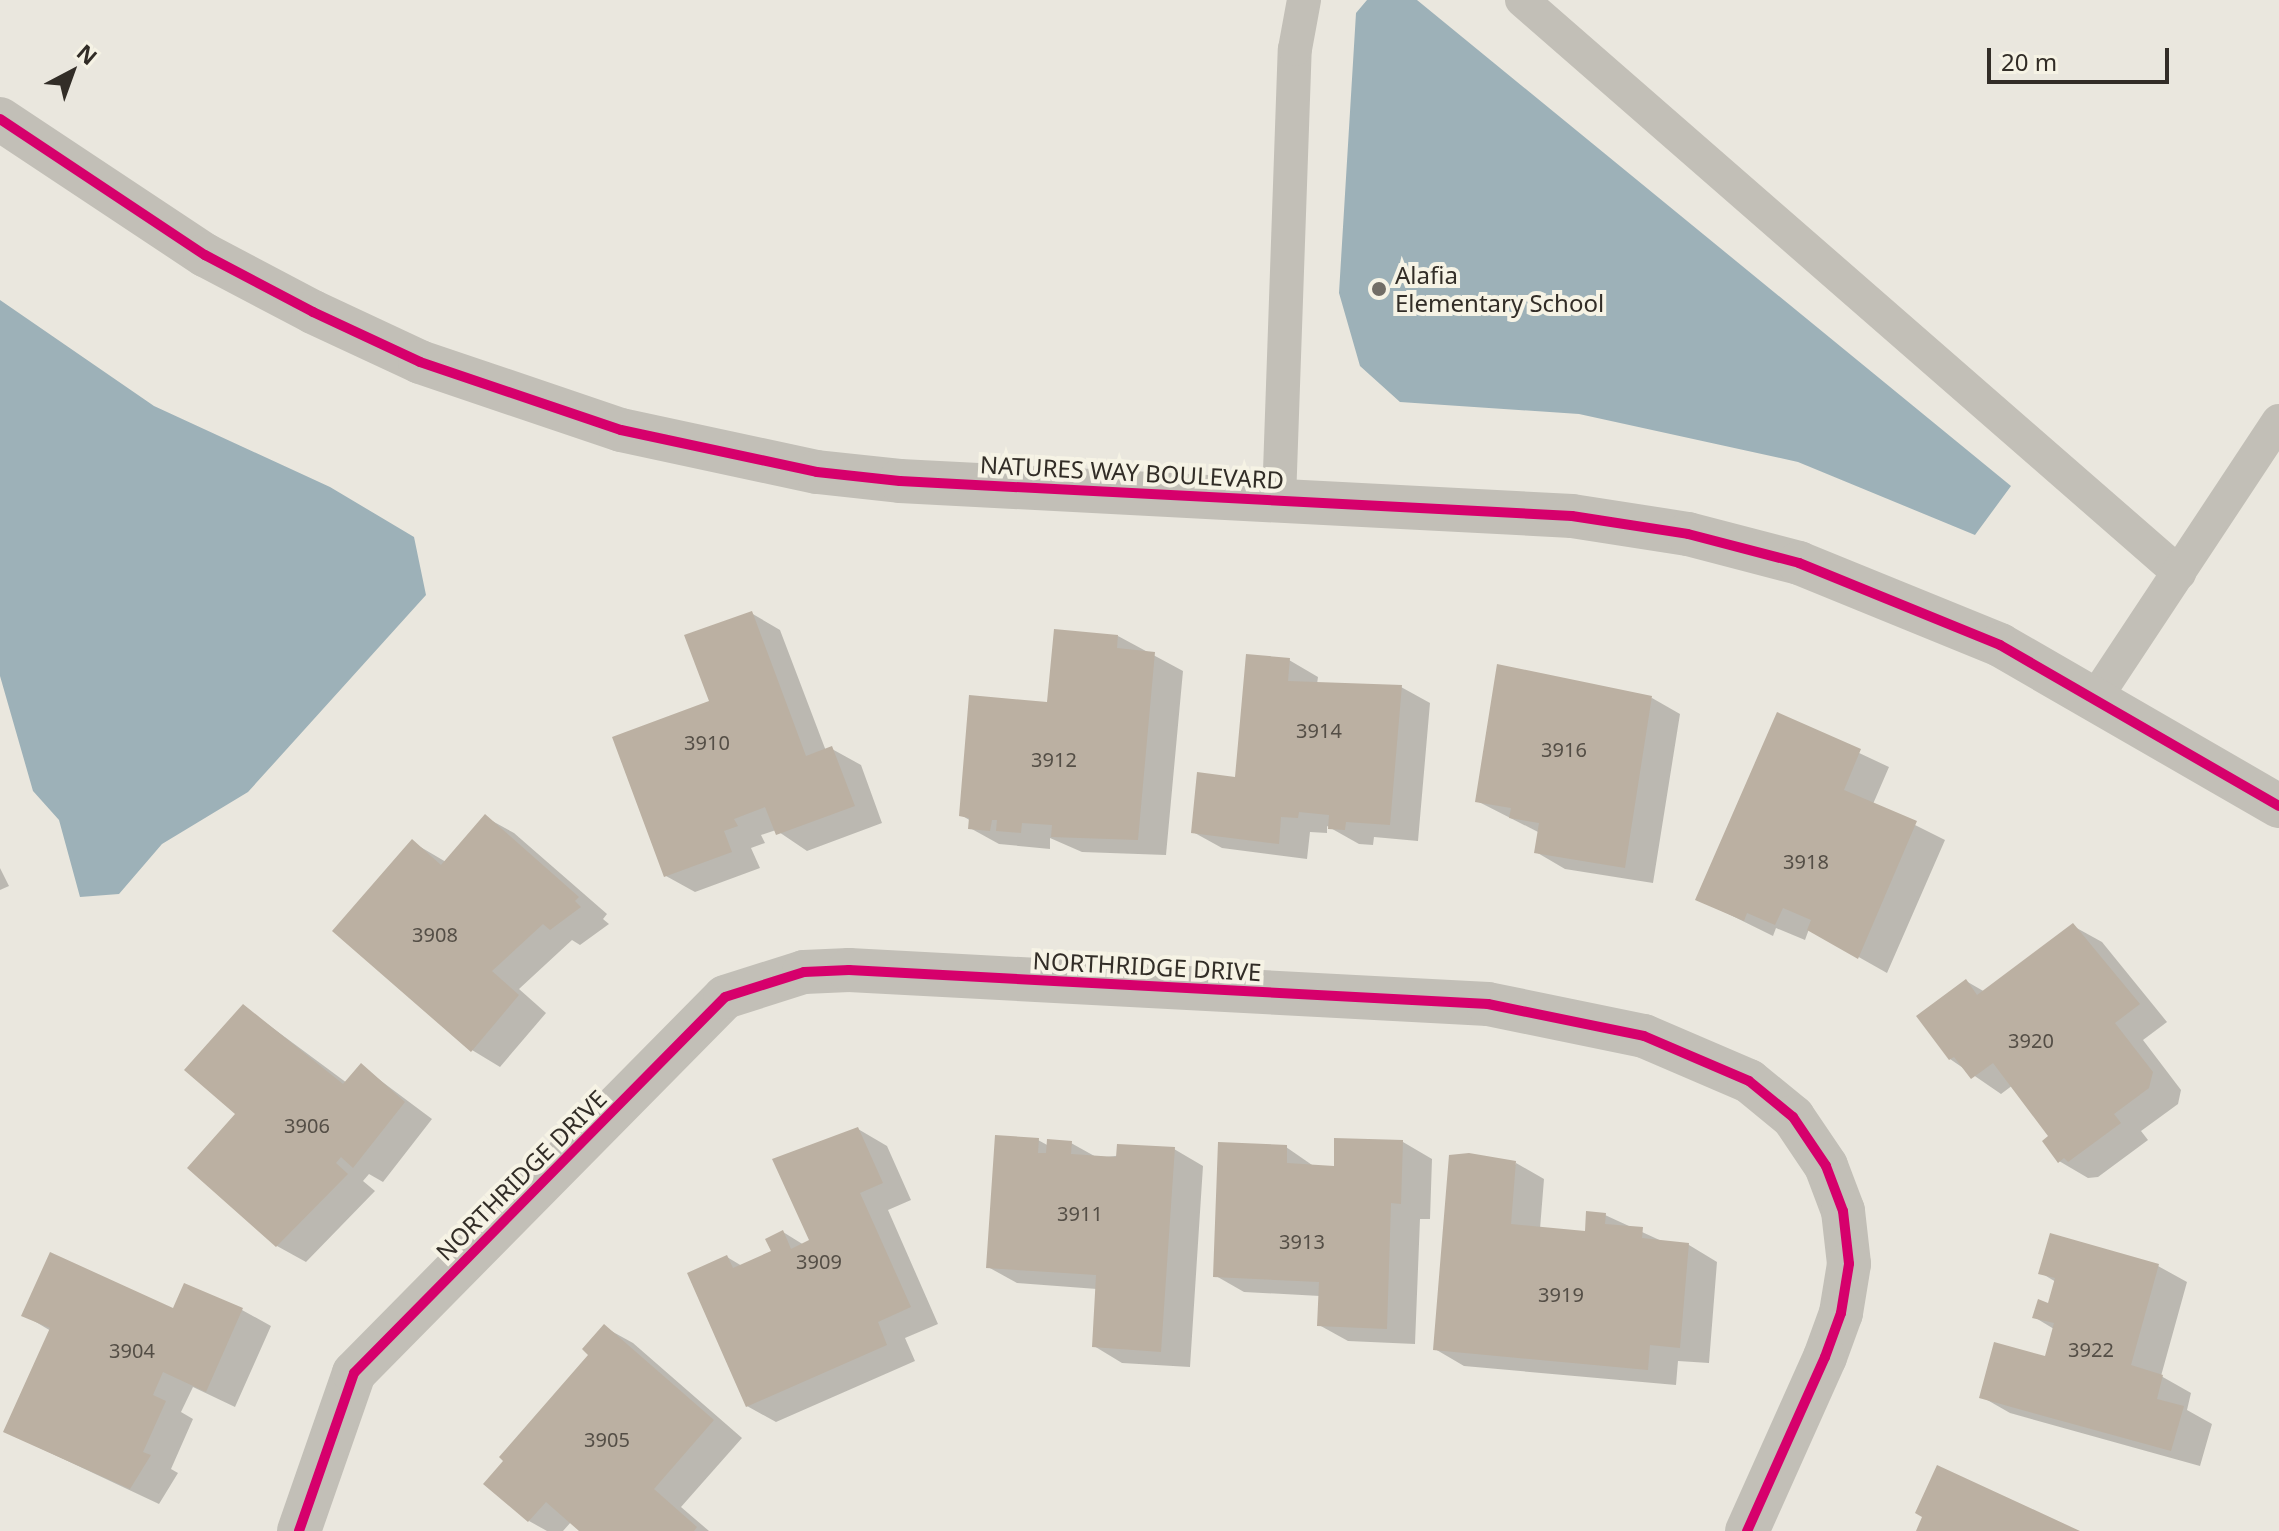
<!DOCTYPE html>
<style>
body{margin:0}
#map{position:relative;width:2279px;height:1531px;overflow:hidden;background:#eae7de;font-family:"Noto Sans",sans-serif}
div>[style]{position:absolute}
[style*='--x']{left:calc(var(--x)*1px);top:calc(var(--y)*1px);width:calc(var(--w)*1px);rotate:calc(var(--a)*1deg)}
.water>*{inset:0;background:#9db1b8}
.shadow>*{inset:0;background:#0003}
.building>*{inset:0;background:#bbb0a2}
.service>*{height:34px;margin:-17px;padding:0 17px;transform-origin:17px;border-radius:17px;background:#c2bfb7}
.minor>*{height:44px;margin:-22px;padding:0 22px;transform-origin:22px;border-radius:22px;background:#c2bfb7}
.tertiary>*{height:44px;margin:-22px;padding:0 22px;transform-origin:22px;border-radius:22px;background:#c2bfb7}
.cycleway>*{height:10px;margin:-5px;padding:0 5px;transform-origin:5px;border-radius:5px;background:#d6006c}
.dots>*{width:22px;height:22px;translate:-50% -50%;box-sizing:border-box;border:4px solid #f6f3e5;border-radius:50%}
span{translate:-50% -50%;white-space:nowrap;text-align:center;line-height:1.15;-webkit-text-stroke:8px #f6f3e5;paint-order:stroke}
.number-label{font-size:20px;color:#544e46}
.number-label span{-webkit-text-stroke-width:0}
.poi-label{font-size:24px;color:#322d27}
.left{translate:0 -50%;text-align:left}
.street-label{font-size:24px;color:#322d27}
.north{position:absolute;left:32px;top:32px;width:80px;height:80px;-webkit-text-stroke:6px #f6f3e5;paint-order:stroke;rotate:41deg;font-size:22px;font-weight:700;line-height:32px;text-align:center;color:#322d27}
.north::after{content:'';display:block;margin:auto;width:28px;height:36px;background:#322d27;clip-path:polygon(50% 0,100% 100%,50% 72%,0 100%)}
.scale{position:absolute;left:1987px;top:48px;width:182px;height:36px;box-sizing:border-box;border:4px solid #322d27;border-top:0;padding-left:10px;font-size:24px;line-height:28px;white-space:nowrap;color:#322d27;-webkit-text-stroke:6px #f6f3e5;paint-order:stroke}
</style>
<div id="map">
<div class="water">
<i style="clip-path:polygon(1367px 0,1417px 0,2011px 486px,1975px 535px,1798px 462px,1579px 414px,1400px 402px,1360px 366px,1339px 293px,1356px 13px)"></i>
<i style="clip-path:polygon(0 300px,154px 406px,330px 487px,414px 537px,426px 595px,248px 792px,162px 844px,119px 894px,80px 897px,59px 820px,33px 791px,0 676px)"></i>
</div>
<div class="shadow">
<i style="clip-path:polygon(751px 613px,780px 630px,826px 751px,832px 749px,861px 765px,882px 823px,807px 851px,776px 830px,761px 835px,765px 843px,751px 848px,760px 868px,695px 892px,666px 876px,712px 702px)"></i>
<i style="clip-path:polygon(1118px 636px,1183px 671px,1166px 855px,1082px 852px,1050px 838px,1050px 849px,999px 844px,970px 828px,971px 821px,961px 815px,1049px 705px)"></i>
<i style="clip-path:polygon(1289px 660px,1318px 677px,1317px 684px,1401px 687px,1430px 703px,1418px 841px,1374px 837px,1373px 845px,1359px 844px,1327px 826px,1327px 833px,1310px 832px,1307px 859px,1222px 848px,1193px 832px,1237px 779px)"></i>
<i style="clip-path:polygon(1652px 698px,1680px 714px,1653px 883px,1565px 869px,1536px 852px,1540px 833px,1477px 801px)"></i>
<i style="clip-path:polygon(1778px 715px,1889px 767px,1873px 804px,1945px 840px,1887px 973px,1809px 929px,1805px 940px,1776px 928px,1773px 936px,1698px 899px)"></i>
<i style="clip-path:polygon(485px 817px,514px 833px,607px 914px,603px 919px,609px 924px,580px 945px,572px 940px,519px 989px,546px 1013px,500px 1067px,472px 1050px,412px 842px,446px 862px)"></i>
<i style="clip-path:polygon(0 868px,9px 886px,0 890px)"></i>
<i style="clip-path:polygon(2073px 926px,2102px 942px,2167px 1022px,2143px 1040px,2181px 1090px,2178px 1104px,2141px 1131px,2148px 1140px,2098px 1177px,2088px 1178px,2059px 1161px,2051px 1136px,2013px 1085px,2001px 1094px,1950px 1059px,1966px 981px,1985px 992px)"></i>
<i style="clip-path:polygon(243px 1006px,347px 1083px,361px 1066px,432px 1119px,383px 1182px,369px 1174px,363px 1181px,375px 1191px,306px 1262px,277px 1246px,238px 1114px)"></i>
<i style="clip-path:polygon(858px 1129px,887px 1146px,911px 1200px,888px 1210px,938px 1324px,905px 1338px,915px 1361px,776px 1422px,747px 1406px,727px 1257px,742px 1266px,773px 1252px,783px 1232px,804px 1245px,811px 1241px)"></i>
<i style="clip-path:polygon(1038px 1140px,1049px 1146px,1071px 1143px,1098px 1158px,1174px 1149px,1203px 1166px,1190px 1367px,1122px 1363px,1094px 1346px,1097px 1289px,1017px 1283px,988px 1267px)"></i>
<i style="clip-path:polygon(1403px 1142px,1432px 1159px,1430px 1219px,1420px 1219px,1415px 1344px,1348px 1341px,1319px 1325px,1320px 1296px,1244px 1292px,1216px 1276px,1286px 1147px,1315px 1167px,1336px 1168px)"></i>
<i style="clip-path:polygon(1516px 1163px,1544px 1179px,1540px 1229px,1586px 1233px,1605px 1215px,1666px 1243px,1689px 1245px,1717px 1262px,1709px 1363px,1678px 1361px,1676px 1385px,1464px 1366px,1435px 1349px)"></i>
<i style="clip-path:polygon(2158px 1266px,2187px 1282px,2161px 1376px,2191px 1393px,2187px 1410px,2212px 1424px,2200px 1466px,2010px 1413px,1982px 1397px,2047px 1359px,2054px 1329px,2034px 1317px,2049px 1305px,2056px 1282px,2041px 1273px)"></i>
<i style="clip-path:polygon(174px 1310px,242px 1310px,271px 1326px,235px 1407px,193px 1387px,181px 1412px,193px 1419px,171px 1469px,178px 1473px,159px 1504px,6px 1432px,51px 1331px,24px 1315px)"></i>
<i style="clip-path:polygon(604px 1327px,633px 1343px,742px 1438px,681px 1507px,709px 1531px,582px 1531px,571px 1522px,563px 1531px,547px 1531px,529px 1521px)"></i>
</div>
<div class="building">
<i style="clip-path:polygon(752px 611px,806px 756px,832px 746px,855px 806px,776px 835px,765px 807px,734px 819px,738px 826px,724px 831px,732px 852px,664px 877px,612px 737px,709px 701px,684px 635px)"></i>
<i style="clip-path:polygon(1054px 629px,1118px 635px,1117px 648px,1155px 652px,1138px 840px,1051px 837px,1052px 825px,1022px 823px,1021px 833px,996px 831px,997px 820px,992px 820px,990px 831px,968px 829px,969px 818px,959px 816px,969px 695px,1047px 702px)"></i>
<i style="clip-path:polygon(1246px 654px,1290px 658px,1288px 681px,1402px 685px,1390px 825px,1346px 822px,1345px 830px,1328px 829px,1329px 815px,1299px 812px,1298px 818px,1281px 817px,1279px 844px,1191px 833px,1197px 772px,1235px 777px)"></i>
<i style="clip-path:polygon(1497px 664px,1652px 696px,1625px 868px,1534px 853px,1539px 823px,1509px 818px,1511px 808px,1475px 802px)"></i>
<i style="clip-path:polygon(1777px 712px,1861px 749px,1844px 790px,1917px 821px,1858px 959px,1807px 930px,1811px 920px,1783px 908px,1775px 925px,1747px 913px,1744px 921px,1695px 900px)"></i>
<i style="clip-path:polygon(485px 814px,579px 897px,575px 901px,581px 907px,550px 930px,543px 924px,492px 971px,519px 995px,471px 1052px,332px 931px,412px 839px,441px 865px)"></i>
<i style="clip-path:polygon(2073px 923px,2140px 1004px,2115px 1023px,2153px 1072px,2149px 1088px,2114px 1114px,2121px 1123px,2068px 1162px,2064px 1158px,2058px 1163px,2042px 1141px,2048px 1136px,1993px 1063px,1971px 1079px,1954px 1057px,1949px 1060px,1916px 1016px,1966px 979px,1977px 995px)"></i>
<i style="clip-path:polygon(243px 1004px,343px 1084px,361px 1063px,405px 1102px,353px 1168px,341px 1157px,336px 1163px,348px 1174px,276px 1247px,187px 1168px,235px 1114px,184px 1070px)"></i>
<i style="clip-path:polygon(858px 1127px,883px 1183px,860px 1193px,911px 1307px,878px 1322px,887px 1345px,746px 1407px,687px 1273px,727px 1255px,733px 1268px,771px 1251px,765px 1239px,783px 1230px,791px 1249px,809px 1240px,772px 1159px)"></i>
<i style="clip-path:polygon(995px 1135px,1039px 1138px,1038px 1153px,1046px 1153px,1047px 1139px,1072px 1141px,1071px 1154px,1116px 1157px,1117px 1144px,1175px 1147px,1161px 1352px,1092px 1347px,1096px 1275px,986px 1268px)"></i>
<i style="clip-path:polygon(1334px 1138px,1403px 1140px,1401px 1204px,1391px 1203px,1387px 1329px,1317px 1326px,1319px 1282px,1213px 1277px,1218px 1142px,1287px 1145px,1287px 1163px,1334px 1166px)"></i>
<i style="clip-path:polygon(1469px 1153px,1516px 1161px,1511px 1224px,1585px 1231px,1586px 1211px,1606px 1213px,1605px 1224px,1643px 1227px,1642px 1238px,1689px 1243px,1680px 1348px,1650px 1345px,1648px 1370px,1433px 1350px,1449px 1155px)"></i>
<i style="clip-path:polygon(2050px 1233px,2159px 1264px,2131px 1365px,2163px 1375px,2157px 1399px,2184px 1406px,2171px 1451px,1979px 1398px,1994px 1342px,2045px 1356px,2054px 1323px,2032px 1318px,2038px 1299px,2048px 1303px,2055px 1278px,2038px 1274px)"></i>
<i style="clip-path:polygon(50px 1252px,173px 1308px,184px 1283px,243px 1308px,206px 1392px,163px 1372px,153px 1395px,166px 1401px,143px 1452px,151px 1455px,130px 1489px,3px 1432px,50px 1328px,21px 1316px)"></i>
<i style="clip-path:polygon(604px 1324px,714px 1420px,654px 1489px,697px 1527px,694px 1531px,579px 1531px,546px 1502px,528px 1522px,483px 1484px,503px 1461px,499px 1457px,588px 1355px,582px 1349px)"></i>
<i style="clip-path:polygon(1937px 1465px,2080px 1531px,1916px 1531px,1922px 1517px,1915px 1513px)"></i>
</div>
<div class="service">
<i style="--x:1522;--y:0;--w:872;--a:41.09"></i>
<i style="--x:1279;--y:500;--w:451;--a:-88"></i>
<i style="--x:1295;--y:49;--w:50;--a:-79.6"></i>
<i style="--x:2096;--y:697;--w:331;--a:-56.5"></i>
</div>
<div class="minor">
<i style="--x:299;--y:1531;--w:167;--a:-70.8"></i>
<i style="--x:354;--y:1373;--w:528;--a:-45.38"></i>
<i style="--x:725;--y:997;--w:83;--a:-17.6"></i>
<i style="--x:804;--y:972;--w:45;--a:-2.5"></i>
<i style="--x:849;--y:970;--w:640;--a:3.05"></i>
<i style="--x:1488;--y:1004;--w:159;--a:11.6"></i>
<i style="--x:1644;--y:1036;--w:114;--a:23.2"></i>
<i style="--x:1749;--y:1081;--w:57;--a:39.3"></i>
<i style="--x:1793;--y:1117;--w:59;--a:56"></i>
<i style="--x:1826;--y:1166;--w:48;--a:69.3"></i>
<i style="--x:1843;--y:1211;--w:53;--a:83.5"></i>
<i style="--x:1849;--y:1264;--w:50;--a:99.3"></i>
<i style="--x:1841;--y:1313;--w:47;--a:110"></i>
<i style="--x:1825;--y:1357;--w:191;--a:114.1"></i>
</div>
<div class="tertiary">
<i style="--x:0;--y:119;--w:246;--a:33.6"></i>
<i style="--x:205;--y:255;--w:122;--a:27.8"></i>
<i style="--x:313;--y:312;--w:118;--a:25"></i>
<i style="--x:420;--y:362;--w:212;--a:18.7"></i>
<i style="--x:621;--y:430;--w:200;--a:12.1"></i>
<i style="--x:817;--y:472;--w:83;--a:6.2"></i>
<i style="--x:900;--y:481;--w:673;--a:2.98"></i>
<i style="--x:1572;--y:516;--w:117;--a:8.8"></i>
<i style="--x:1688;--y:534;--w:115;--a:14.6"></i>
<i style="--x:1799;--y:563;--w:217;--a:22.2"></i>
<i style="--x:2000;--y:645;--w:322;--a:30"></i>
</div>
<div class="cycleway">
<i style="--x:0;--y:119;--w:246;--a:33.6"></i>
<i style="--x:205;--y:255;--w:122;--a:27.8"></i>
<i style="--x:313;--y:312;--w:118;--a:25"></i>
<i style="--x:420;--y:362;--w:212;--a:18.7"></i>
<i style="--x:621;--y:430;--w:200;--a:12.1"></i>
<i style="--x:817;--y:472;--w:83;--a:6.2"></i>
<i style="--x:900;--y:481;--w:673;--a:2.98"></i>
<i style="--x:1572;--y:516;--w:117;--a:8.8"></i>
<i style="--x:1688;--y:534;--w:115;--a:14.6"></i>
<i style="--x:1799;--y:563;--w:217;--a:22.2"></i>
<i style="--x:2000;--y:645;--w:322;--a:30"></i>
<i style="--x:299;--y:1531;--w:167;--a:-70.8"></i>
<i style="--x:354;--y:1373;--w:528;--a:-45.38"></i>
<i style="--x:725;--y:997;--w:83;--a:-17.6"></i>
<i style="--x:804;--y:972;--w:45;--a:-2.5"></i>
<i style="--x:849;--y:970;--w:640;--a:3.05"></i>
<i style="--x:1488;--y:1004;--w:159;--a:11.6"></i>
<i style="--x:1644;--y:1036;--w:114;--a:23.2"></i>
<i style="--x:1749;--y:1081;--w:57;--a:39.3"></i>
<i style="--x:1793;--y:1117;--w:59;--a:56"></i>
<i style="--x:1826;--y:1166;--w:48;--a:69.3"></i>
<i style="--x:1843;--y:1211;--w:53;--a:83.5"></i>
<i style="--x:1849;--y:1264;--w:50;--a:99.3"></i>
<i style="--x:1841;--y:1313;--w:47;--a:110"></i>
<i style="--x:1825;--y:1357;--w:191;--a:114.1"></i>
</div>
<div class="dots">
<i style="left:1379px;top:289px;background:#726e67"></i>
</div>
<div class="number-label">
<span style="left:1319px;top:730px">3914</span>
<span style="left:707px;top:742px">3910</span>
<span style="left:1564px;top:749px">3916</span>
<span style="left:1054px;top:759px">3912</span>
<span style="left:1806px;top:861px">3918</span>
<span style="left:435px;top:934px">3908</span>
<span style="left:2031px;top:1040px">3920</span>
<span style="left:307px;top:1125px">3906</span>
<span style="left:1080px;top:1213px">3911</span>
<span style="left:1302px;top:1241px">3913</span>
<span style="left:819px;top:1261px">3909</span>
<span style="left:1561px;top:1294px">3919</span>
<span style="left:2091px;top:1349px">3922</span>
<span style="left:132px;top:1350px">3904</span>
<span style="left:607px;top:1439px">3905</span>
</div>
<div class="poi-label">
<span class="left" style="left:1395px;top:289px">Alafia<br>Elementary School</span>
</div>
<div class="street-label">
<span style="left:1132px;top:472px;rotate:3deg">NATURES WAY BOULEVARD</span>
<span style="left:1147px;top:966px;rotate:3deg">NORTHRIDGE DRIVE</span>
<span style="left:521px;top:1175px;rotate:-45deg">NORTHRIDGE DRIVE</span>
</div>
<div class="north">N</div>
<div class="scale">20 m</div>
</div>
